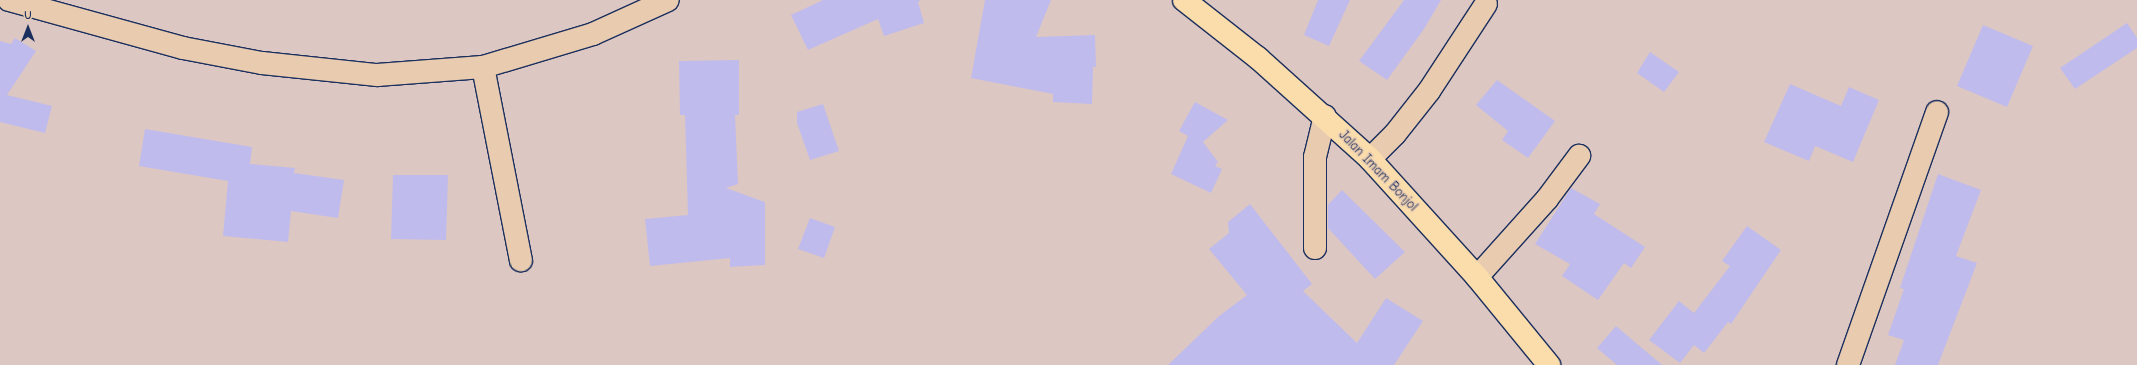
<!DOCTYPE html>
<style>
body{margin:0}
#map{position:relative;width:2137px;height:365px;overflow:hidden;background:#ddc7c2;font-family:"Comic Neue",sans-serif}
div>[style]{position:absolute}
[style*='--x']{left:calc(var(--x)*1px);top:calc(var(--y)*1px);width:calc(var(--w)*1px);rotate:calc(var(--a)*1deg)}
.building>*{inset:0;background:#c0bbed}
.roads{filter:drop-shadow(1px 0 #1b2f5e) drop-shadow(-1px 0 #1b2f5e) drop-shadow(0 1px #1b2f5e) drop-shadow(0 -1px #1b2f5e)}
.minor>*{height:22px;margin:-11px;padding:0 11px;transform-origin:11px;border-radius:11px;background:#e9ccb0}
.major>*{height:22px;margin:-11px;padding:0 11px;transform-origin:11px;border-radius:11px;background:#fbddab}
span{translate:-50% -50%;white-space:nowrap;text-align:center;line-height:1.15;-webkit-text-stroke:3px #e9ccb0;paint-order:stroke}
.street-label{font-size:13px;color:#1b2f5e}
.north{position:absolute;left:8px;top:8px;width:40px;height:40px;-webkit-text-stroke:3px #e9ccb0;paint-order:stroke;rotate:0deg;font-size:11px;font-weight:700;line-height:16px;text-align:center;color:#1b2f5e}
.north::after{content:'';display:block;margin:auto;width:14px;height:18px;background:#1b2f5e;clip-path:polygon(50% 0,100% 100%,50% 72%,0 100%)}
</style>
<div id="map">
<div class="building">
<i style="clip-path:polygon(823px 0,921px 0,918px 2px,924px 23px,884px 36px,878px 19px,808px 50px,791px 15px)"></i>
<i style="clip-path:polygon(985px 0,1051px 0,1036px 37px,1095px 35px,1096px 67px,1093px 67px,1092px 104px,1053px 102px,1053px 94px,971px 78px)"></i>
<i style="clip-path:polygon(1318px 0,1350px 0,1329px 46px,1304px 35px)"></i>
<i style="clip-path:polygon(1404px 0,1441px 0,1424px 29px,1387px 80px,1359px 61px)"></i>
<i style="clip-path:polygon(2127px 23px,2137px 38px,2137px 48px,2075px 89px,2060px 68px)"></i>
<i style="clip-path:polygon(1983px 25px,2033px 46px,2007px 107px,1957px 86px)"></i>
<i style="clip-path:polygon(15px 38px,36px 51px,7px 95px,52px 106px,45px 133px,0 122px,0 41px,11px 44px)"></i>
<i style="clip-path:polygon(1650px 52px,1679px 72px,1664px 92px,1637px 73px)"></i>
<i style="clip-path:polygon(739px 60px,739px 115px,735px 115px,738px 184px,726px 188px,765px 202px,765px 265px,730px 267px,730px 258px,650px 266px,645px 219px,688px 215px,685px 115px,680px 115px,679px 61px)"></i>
<i style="clip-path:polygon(1497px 80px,1555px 121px,1528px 158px,1502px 140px,1508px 131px,1476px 105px)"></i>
<i style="clip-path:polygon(1790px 84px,1841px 106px,1849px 87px,1879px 100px,1853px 162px,1815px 146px,1809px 161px,1764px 142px)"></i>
<i style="clip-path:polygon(1195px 102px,1228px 120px,1203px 142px,1218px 162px,1215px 166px,1222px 169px,1211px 193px,1171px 174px,1188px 136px,1179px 131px)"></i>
<i style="clip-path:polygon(823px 104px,839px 151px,810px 160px,797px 123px,797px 112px)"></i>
<i style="clip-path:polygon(145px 129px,252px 147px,250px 164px,295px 168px,294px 173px,344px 180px,338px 218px,291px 211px,288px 242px,223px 236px,228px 181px,139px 166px)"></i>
<i style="clip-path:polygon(1938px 174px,1981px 190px,1956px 256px,1977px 263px,1938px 365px,1895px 365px,1904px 340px,1888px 335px,1904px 289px,1900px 288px)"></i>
<i style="clip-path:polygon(393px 175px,448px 175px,446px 240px,391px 239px)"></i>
<i style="clip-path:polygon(1571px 188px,1600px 204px,1594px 214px,1645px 247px,1631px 268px,1624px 263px,1598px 300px,1562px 276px,1570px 264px,1535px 244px)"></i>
<i style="clip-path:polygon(1342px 190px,1405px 252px,1375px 279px,1328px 228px,1328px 205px)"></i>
<i style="clip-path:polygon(1250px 204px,1312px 284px,1303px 291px,1357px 343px,1386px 298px,1423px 321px,1394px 365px,1168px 365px,1219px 316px,1247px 295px,1209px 249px,1229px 233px,1228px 222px)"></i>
<i style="clip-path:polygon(810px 218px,835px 227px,824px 258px,798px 249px)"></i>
<i style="clip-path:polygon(1747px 226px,1781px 250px,1731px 324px,1728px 322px,1704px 353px,1694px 345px,1680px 363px,1649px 340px,1679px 301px,1694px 313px,1730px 266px,1722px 261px)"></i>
<i style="clip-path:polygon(1616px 326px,1662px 365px,1617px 365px,1597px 348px)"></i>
</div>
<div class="roads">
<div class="minor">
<i style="--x:9;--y:0;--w:180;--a:15.4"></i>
<i style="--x:183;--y:48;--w:80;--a:10.8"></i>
<i style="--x:262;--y:63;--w:116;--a:6"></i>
<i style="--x:377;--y:75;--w:106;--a:-4.3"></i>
<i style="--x:483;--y:67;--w:115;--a:-16.7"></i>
<i style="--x:593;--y:34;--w:82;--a:-24.4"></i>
<i style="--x:483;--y:67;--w:197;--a:78.9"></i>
<i style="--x:1370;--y:159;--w:35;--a:-45"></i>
<i style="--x:1395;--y:134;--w:55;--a:-51.7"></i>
<i style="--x:1429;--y:91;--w:104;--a:-56.8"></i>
<i style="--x:1315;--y:248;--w:91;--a:-90"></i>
<i style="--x:1315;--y:157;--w:42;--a:-76.3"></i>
<i style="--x:1477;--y:277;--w:105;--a:-48.1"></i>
<i style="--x:1547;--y:199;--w:54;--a:-53.3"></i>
<i style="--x:1848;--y:365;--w:268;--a:-70.6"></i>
</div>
<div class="major">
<i style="--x:1184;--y:0;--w:94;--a:38.1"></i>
<i style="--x:1258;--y:58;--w:151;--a:42"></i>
<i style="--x:1370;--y:159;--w:159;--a:47.8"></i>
<i style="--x:1477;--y:277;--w:114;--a:50.7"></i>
</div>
</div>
<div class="street-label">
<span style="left:1378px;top:171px;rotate:46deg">Jalan Imam Bonjol</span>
</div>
<div class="north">U</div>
</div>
